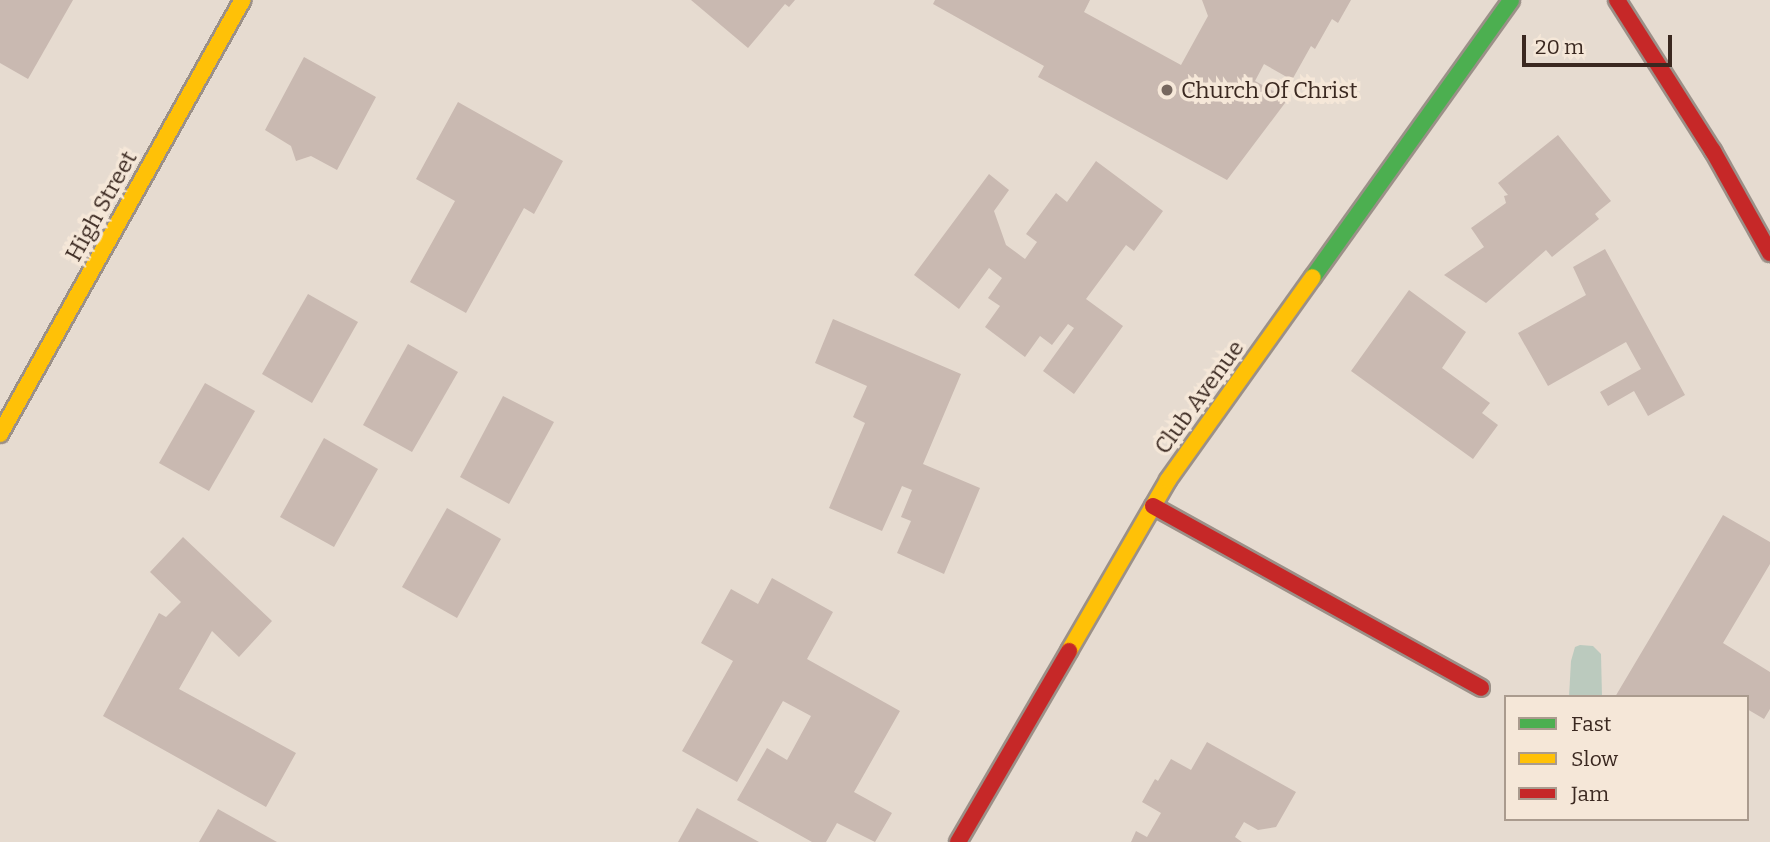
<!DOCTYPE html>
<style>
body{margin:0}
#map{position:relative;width:1770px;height:842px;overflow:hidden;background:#e6dbd0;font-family:Bitter,serif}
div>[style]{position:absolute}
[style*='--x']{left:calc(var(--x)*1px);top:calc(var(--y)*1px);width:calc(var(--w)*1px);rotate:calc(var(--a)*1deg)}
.water>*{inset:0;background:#bbcabe}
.building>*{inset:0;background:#c9b9b1}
.roads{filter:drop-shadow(2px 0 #9b9088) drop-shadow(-2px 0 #9b9088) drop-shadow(0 2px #9b9088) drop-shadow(0 -2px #9b9088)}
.fast>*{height:16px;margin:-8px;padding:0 8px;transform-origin:8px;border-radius:8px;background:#4caf50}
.slow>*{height:16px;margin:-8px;padding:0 8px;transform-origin:8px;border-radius:8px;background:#ffc107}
.jam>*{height:16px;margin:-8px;padding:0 8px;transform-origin:8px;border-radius:8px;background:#c62828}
.dots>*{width:19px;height:19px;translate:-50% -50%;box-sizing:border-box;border:4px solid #f5e7d8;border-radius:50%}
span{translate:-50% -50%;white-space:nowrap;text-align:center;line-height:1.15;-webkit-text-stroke:7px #f5e7d8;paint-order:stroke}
.poi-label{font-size:23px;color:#3a2820}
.left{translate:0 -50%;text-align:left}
.street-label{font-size:23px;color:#3a2820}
.legend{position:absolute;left:1504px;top:695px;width:245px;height:126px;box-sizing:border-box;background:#f5e7d8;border:2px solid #aa9b8e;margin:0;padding:9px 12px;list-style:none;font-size:21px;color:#3a2820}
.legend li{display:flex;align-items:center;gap:14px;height:35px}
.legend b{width:35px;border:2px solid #aa9b8e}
.scale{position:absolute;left:1522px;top:35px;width:150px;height:32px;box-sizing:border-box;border:4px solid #3a2820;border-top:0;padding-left:9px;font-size:21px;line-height:24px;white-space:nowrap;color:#3a2820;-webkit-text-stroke:5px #f5e7d8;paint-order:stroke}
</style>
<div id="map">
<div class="water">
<i style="clip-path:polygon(1580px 645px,1593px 646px,1601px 654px,1602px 697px,1569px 697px,1571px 661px,1575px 647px)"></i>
</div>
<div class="building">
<i style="clip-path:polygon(0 0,73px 0,28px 79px,0 63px)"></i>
<i style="clip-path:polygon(691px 0,795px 0,789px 7px,785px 4px,748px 48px)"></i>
<i style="clip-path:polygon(935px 0,1090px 0,1084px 12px,1181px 65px,1208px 16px,1202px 0,1351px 0,1338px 23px,1332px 19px,1315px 49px,1311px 46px,1292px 80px,1264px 64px,1255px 81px,1288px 99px,1227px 180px,1038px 77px,1044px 66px,933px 4px)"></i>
<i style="clip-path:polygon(304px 57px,376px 97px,337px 170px,311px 156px,296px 161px,291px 146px,265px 130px)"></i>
<i style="clip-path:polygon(458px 102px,563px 161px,534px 214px,524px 208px,466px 313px,410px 282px,455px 201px,416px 179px)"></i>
<i style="clip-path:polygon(1558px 135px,1611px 201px,1595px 214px,1599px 219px,1552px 257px,1546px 250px,1486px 303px,1444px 275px,1484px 247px,1471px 228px,1506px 203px,1504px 196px,1508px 195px,1498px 183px)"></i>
<i style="clip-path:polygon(1096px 161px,1163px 211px,1134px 251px,1126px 245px,1086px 299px,1123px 326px,1074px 394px,1043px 371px,1074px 328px,1068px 324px,1052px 345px,1040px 336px,1025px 357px,985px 327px,1000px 306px,988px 298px,1002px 278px,989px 268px,959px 309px,914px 275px,989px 174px,1009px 190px,994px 211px,1006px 245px,1025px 259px,1037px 242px,1026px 234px,1056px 193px,1067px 202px)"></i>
<i style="clip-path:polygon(1605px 249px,1685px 395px,1648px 416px,1634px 391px,1608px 406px,1600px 392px,1641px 369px,1626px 342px,1548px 386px,1518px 333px,1586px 295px,1573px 267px)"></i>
<i style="clip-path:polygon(1409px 290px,1466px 332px,1442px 368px,1490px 403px,1482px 413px,1498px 425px,1473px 459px,1351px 371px)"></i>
<i style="clip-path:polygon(308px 294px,358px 322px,312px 403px,262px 374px)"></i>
<i style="clip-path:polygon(833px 319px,961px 374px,923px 464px,980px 488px,944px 574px,897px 553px,911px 521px,901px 517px,912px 490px,902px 486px,882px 531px,829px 508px,865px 423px,853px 417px,867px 386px,815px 363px)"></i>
<i style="clip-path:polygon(408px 344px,458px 372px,412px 452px,363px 425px)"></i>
<i style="clip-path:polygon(205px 383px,255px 411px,209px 491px,159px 463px)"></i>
<i style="clip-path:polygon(503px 396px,554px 422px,509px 504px,460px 477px)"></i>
<i style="clip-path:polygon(324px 438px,378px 469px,334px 547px,280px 517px)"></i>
<i style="clip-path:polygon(447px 508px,501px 539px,457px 618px,402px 587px)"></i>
<i style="clip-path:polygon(1723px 515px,1770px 542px,1770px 564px,1723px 643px,1770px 672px,1770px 709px,1764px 719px,1747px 709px,1747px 697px,1615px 697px)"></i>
<i style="clip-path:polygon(183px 537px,272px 621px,239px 657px,212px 631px,179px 689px,296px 753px,266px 807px,103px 716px,159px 613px,166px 617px,181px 602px,150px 572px)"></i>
<i style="clip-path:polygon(772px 578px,833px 612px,807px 659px,900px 711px,854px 792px,892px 813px,875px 842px,837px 823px,826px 842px,812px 842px,737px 800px,767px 748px,787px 760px,811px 716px,783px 701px,737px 782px,682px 751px,733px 661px,701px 643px,731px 589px,758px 604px)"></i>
<i style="clip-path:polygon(1207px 742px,1296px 792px,1276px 827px,1258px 830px,1244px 822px,1235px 837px,1242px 842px,1131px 842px,1136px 831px,1147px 837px,1161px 813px,1142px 802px,1155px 779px,1158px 781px,1171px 759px,1191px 770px)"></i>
<i style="clip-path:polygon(697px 808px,759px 842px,678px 842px)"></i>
<i style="clip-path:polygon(218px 809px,277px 842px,199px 842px)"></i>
</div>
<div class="roads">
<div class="fast">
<i style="--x:1313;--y:277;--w:340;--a:-54.4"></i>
</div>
<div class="slow">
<i style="--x:0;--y:434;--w:497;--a:-60.8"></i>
<i style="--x:1069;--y:651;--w:198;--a:-59.9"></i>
<i style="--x:1168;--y:480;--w:249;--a:-54.5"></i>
</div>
<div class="jam">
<i style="--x:1617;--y:0;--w:179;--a:57.6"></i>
<i style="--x:1713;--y:151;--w:117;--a:60.8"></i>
<i style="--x:1153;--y:506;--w:375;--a:29"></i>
<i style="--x:958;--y:842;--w:221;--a:-59.8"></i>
</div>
</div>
<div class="dots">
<i style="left:1167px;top:90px;background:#76675e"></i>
</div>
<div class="poi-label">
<span class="left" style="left:1181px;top:90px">Church Of Christ</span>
</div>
<div class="street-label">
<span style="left:101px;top:206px;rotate:-61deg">High Street</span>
<span style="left:1199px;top:397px;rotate:-54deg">Club Avenue</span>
</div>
<ul class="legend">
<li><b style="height:9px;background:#4caf50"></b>Fast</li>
<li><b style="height:9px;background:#ffc107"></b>Slow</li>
<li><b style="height:9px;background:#c62828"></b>Jam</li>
</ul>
<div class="scale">20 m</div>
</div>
